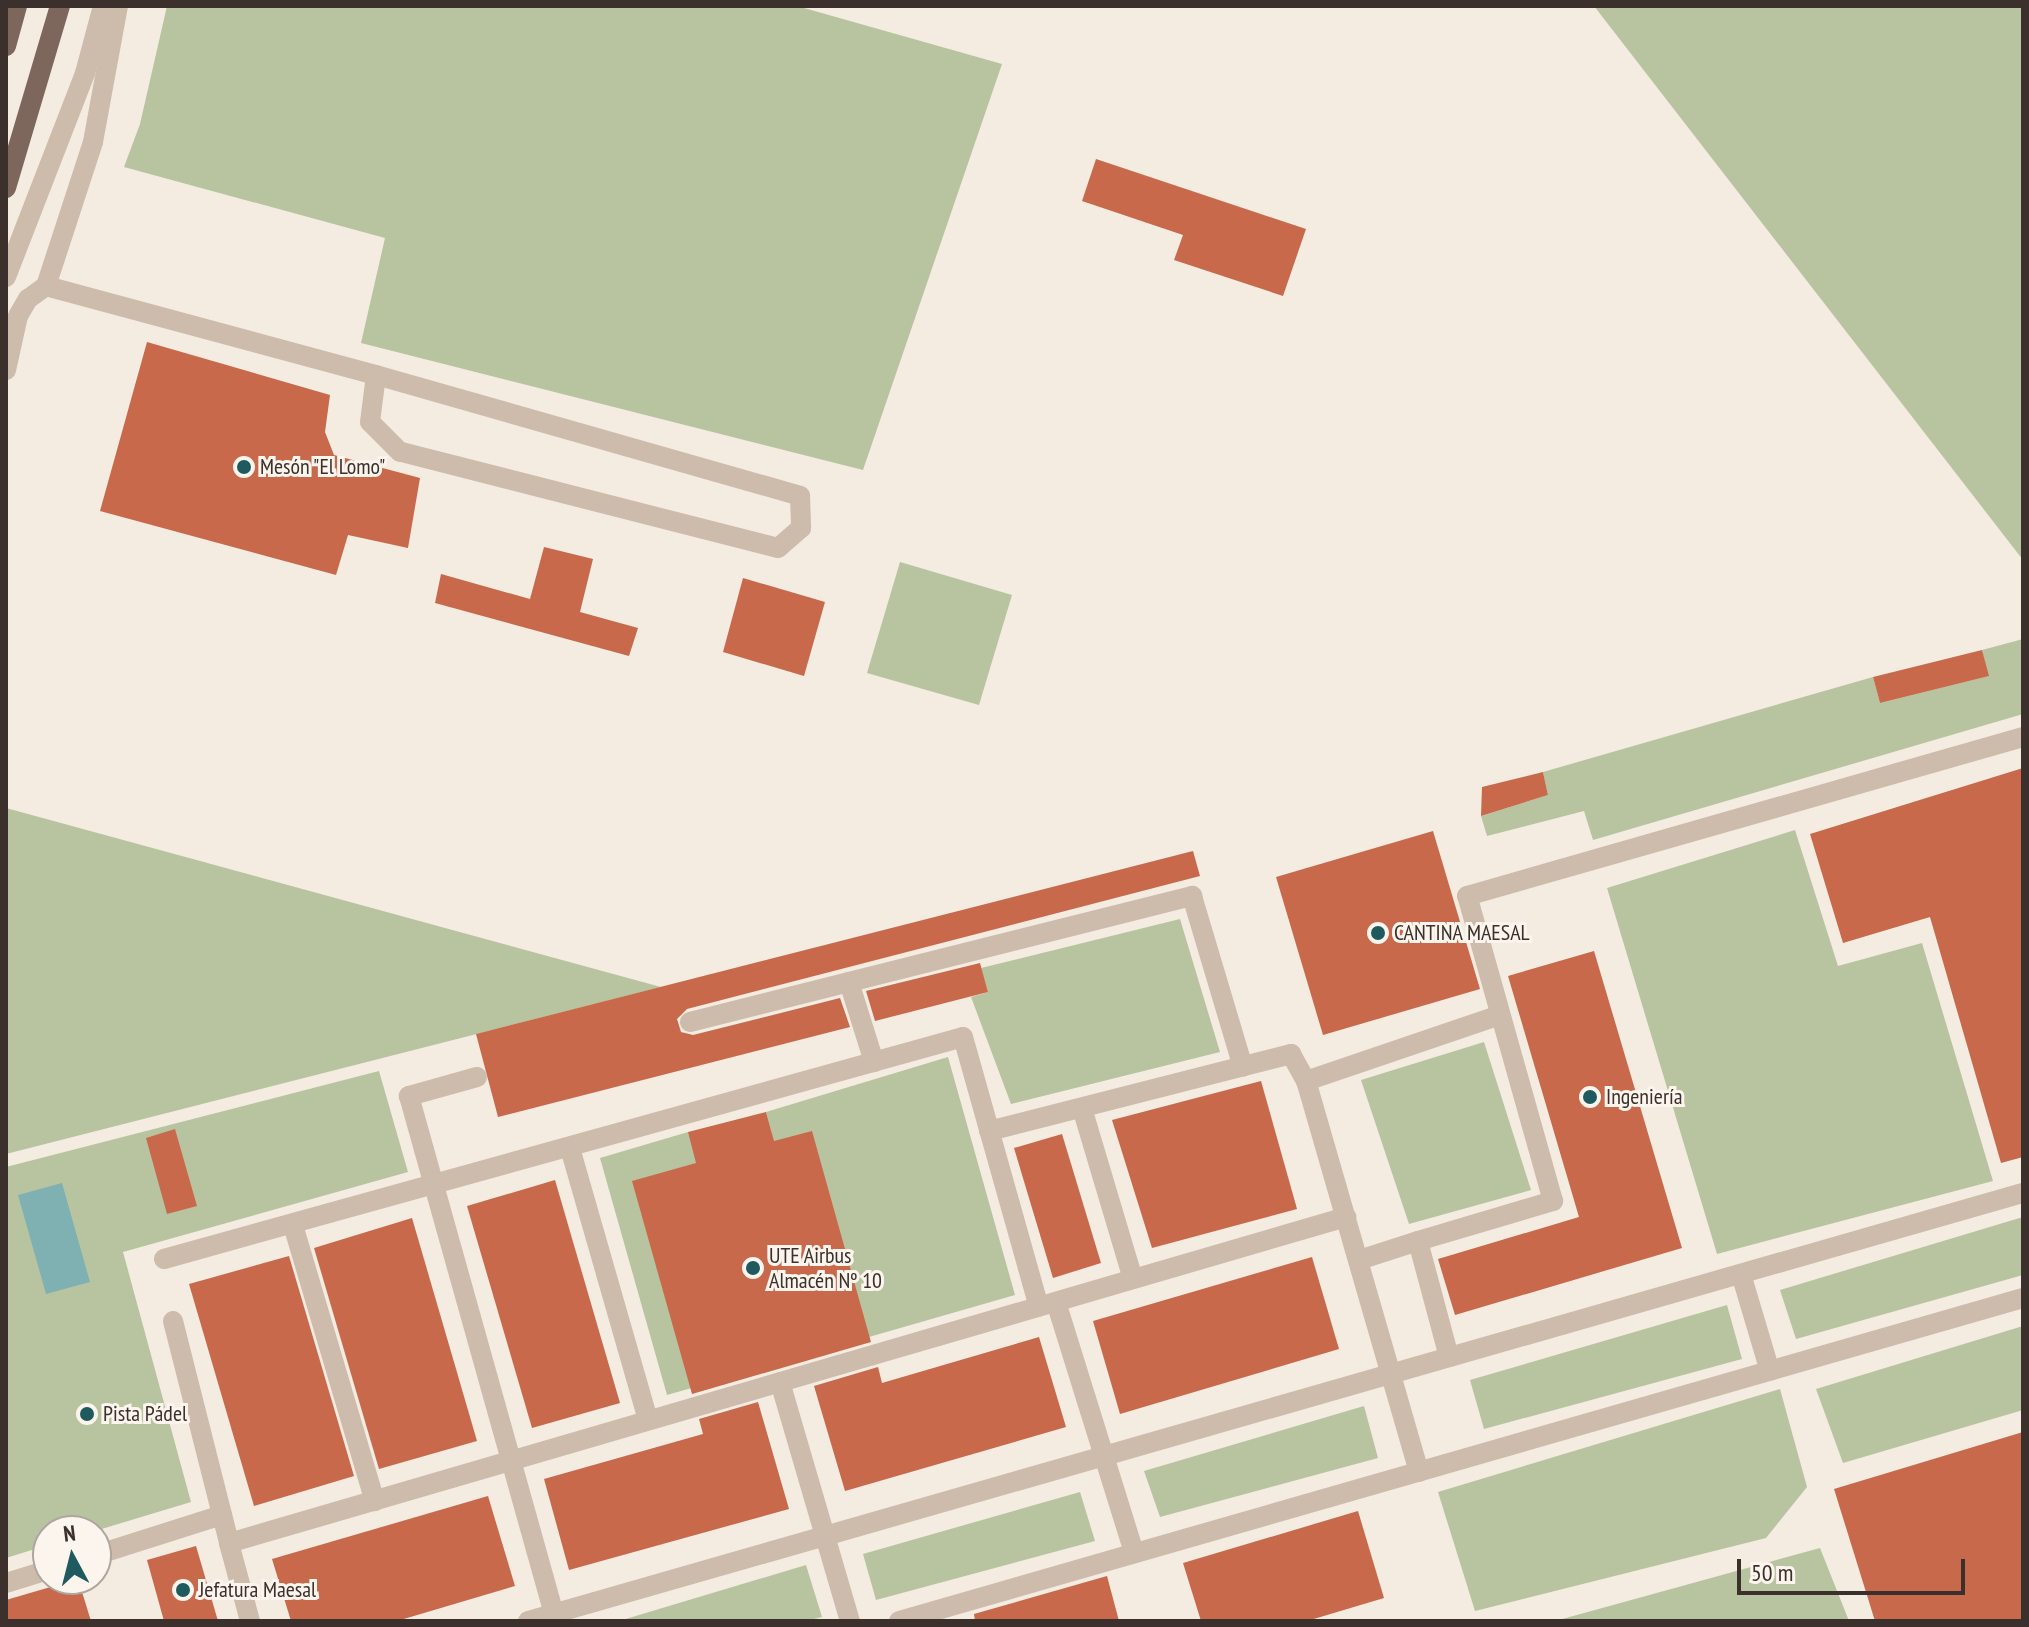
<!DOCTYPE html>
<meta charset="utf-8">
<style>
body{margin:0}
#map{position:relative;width:2029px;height:1627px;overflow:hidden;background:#f4ebe1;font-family:"PT Sans Narrow",sans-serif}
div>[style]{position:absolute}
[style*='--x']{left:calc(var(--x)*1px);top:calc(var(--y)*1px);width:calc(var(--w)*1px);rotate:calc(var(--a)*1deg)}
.green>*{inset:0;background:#b8c4a0}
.water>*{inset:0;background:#7fb0b2}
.building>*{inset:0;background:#c8694b}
.minor>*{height:20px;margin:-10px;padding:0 10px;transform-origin:10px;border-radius:10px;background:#cdbbac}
.major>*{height:20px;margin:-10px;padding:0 10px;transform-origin:10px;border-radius:10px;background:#7d675c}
.dots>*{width:22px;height:22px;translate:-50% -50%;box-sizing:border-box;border:4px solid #fbf5ee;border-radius:50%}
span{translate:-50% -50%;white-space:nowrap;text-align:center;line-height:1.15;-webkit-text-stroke:6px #fbf5ee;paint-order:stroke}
.poi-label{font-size:22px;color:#3b302b}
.left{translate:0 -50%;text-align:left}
.frame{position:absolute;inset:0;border:8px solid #3b302b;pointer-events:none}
.north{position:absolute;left:32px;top:1515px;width:80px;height:80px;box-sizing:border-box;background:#fbf5ee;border:2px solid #aea6a0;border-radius:50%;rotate:353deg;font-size:22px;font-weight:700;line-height:32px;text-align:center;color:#3b302b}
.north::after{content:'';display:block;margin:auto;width:28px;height:36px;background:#1f5a5e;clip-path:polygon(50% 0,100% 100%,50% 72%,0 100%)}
.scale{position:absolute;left:1737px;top:1559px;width:228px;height:36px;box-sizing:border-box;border:4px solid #3b302b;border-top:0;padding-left:10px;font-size:24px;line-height:28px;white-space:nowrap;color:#3b302b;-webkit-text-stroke:6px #fbf5ee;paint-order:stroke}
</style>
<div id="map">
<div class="green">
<i style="clip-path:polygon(167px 6px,797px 6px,1002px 64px,863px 470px,361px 343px,385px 238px,124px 167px,140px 124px)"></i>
<i style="clip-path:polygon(1594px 6px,2023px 6px,2023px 560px)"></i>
<i style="clip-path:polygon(900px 562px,1012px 595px,979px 705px,867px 673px)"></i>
<i style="clip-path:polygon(2023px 639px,2023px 714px,1593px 840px,1584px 811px,1487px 836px,1481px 816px,1548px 795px,1543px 772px,1873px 677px,1880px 703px,1988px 676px,1982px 650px)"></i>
<i style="clip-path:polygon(6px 808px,661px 987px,6px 1154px)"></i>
<i style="clip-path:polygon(1795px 830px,1838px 966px,1922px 943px,1993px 1181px,1717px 1254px,1607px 888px)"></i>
<i style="clip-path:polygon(1180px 919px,1220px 1052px,1011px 1104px,971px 997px,988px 992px,981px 968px)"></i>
<i style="clip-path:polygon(1484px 1042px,1531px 1190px,1409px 1224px,1361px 1080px)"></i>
<i style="clip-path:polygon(948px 1057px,1015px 1295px,667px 1395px,600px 1158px,688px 1132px,772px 1134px,766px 1112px)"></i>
<i style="clip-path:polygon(379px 1071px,408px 1172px,123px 1252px,191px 1502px,95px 1531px,48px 1531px,48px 1545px,6px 1558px,6px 1167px)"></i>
<i style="clip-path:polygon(2023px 1217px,2023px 1275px,1796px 1339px,1780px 1290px)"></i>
<i style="clip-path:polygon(1727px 1305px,1742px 1359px,1484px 1429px,1470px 1380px)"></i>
<i style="clip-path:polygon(2023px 1326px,2023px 1410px,1843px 1463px,1816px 1389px)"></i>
<i style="clip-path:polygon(1780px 1389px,1807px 1487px,1766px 1538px,1475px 1611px,1438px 1492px)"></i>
<i style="clip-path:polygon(1364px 1406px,1378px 1458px,1160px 1517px,1144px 1471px)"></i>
<i style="clip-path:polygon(1080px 1492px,1095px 1541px,876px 1600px,863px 1554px)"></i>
<i style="clip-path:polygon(1820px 1548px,1849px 1621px,1555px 1621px)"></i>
<i style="clip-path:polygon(806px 1565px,822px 1617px,806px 1621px,619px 1621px)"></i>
</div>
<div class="water">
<i style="clip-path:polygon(62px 1183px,90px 1282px,46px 1294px,18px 1195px)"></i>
</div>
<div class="building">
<i style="clip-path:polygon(1096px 159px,1306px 229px,1283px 296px,1174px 260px,1183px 235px,1082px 201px)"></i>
<i style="clip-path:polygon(147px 342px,330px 395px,325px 432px,334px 455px,420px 478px,408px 548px,348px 535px,336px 575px,100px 511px)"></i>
<i style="clip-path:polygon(544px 547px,593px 559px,580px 612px,638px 628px,629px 656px,435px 603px,441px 574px,530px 599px)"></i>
<i style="clip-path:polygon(743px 578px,825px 602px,804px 676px,723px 652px)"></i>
<i style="clip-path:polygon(1982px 650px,1989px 676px,1880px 703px,1873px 677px)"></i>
<i style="clip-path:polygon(2023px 768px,2023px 1157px,2001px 1163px,1930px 917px,1843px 943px,1810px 834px)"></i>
<i style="clip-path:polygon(1543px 772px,1548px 795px,1481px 816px,1482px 787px)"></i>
<i style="clip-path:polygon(1433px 831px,1480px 989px,1323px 1035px,1276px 877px)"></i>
<i style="clip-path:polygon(1193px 851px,1200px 876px,687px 1009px,677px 1019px,681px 1032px,693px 1035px,840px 998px,850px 1027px,498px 1117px,476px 1034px)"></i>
<i style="clip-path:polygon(1594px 951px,1682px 1248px,1455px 1315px,1438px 1259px,1579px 1217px,1508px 976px)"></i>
<i style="clip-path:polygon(980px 963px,988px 992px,875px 1021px,866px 991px)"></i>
<i style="clip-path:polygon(1261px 1081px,1297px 1209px,1152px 1248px,1112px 1120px)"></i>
<i style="clip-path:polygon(766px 1112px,774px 1141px,812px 1131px,871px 1342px,692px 1394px,632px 1181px,696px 1163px,688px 1132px)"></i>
<i style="clip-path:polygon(175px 1129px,197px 1206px,167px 1214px,146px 1138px)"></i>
<i style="clip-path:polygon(1062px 1134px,1101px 1263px,1053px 1278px,1014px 1148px)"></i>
<i style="clip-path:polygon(555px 1180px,620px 1403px,532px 1428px,467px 1206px)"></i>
<i style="clip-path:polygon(412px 1218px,477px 1441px,379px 1469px,314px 1248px)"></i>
<i style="clip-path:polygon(289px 1256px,354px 1476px,254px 1506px,189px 1284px)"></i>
<i style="clip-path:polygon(1312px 1257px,1339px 1349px,1120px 1414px,1093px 1321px)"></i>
<i style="clip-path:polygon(1039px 1337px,1066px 1427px,845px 1491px,814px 1386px,878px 1367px,882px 1383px)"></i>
<i style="clip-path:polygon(758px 1402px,789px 1509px,569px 1570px,544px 1479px,703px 1434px,699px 1419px)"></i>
<i style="clip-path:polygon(2023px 1432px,2023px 1621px,1875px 1621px,1834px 1489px)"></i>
<i style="clip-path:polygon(488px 1496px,515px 1586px,397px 1621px,291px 1621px,272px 1559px)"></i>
<i style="clip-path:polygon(1358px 1511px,1384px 1598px,1307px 1621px,1201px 1621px,1183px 1563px)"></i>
<i style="clip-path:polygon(196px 1546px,218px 1621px,164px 1621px,147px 1560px)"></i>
<i style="clip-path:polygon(1107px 1576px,1119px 1621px,975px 1621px,974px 1614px)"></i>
<i style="clip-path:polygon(78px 1579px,91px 1621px,6px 1621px,6px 1600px)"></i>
</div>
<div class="minor">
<i style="--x:6;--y:277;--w:219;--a:-68.8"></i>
<i style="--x:85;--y:73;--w:69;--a:-75"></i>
<i style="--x:46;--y:286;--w:342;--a:15.1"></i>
<i style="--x:376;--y:375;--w:441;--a:15.9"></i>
<i style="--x:800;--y:496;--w:32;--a:88"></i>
<i style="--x:801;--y:528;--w:30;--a:139"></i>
<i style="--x:778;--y:548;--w:390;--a:-165.7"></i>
<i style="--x:400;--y:452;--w:42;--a:-135"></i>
<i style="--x:370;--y:422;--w:47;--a:-82.7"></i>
<i style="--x:6;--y:370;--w:55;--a:-77.5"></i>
<i style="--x:18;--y:316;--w:20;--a:-60"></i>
<i style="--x:28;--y:299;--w:22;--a:-36"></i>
<i style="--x:46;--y:286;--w:151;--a:-71.9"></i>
<i style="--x:93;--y:142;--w:138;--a:-79.6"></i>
<i style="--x:849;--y:982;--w:84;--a:72.6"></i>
<i style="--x:690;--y:1022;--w:518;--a:-14.09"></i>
<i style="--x:1192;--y:896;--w:178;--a:73.4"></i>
<i style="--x:477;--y:1077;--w:71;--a:164.4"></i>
<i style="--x:409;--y:1096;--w:545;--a:74.36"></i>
<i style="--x:1082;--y:1108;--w:178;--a:73.4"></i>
<i style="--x:989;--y:1131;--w:312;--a:-14.3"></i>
<i style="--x:1291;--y:1054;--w:31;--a:61"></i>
<i style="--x:570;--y:1148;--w:283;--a:74"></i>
<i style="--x:293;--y:1225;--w:288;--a:73.5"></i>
<i style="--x:164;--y:1259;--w:829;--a:-15.53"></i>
<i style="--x:963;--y:1037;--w:280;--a:74.3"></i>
<i style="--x:1359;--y:1260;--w:62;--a:-17.9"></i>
<i style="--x:1741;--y:1274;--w:101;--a:73.4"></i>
<i style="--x:1056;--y:1302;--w:263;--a:72.7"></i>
<i style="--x:173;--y:1321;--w:229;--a:75.8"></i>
<i style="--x:1449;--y:1357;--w:120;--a:-105"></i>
<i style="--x:1418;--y:1241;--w:141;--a:-16.5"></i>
<i style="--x:1553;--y:1201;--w:317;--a:-105.7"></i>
<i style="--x:1467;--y:896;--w:578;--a:-15.96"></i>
<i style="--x:780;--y:1382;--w:249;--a:73.7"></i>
<i style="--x:1419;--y:1472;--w:407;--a:-106.1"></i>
<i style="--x:1306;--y:1081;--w:205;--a:-18.8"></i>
<i style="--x:96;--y:1555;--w:132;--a:-17.6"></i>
<i style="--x:6;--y:1583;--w:44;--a:-17.2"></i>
<i style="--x:250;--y:1621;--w:81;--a:-105.1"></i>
<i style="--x:229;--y:1543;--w:1164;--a:-16.27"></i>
<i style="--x:528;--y:1621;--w:1555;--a:-15.98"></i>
<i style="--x:899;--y:1621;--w:1169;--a:-16.03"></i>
</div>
<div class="major">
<i style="--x:6;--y:46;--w:41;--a:-74.6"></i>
<i style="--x:6;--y:188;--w:190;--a:-73.5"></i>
</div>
<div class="dots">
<i style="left:244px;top:467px;background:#1f5a5e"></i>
<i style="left:1378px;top:933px;background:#1f5a5e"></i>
<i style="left:1590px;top:1097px;background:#1f5a5e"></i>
<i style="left:753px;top:1268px;background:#1f5a5e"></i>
<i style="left:87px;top:1414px;background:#1f5a5e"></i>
<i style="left:183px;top:1590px;background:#1f5a5e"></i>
</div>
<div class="poi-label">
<span class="left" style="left:260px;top:467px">Mesón "El Lomo"</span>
<span class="left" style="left:1394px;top:933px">CANTINA MAESAL</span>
<span class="left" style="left:1606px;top:1097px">Ingeniería</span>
<span class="left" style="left:769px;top:1268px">UTE Airbus<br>Almacén Nº 10</span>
<span class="left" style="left:103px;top:1414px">Pista Pádel</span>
<span class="left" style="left:199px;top:1590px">Jefatura Maesal</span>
</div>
<div class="frame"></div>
<div class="north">N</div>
<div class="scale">50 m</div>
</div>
